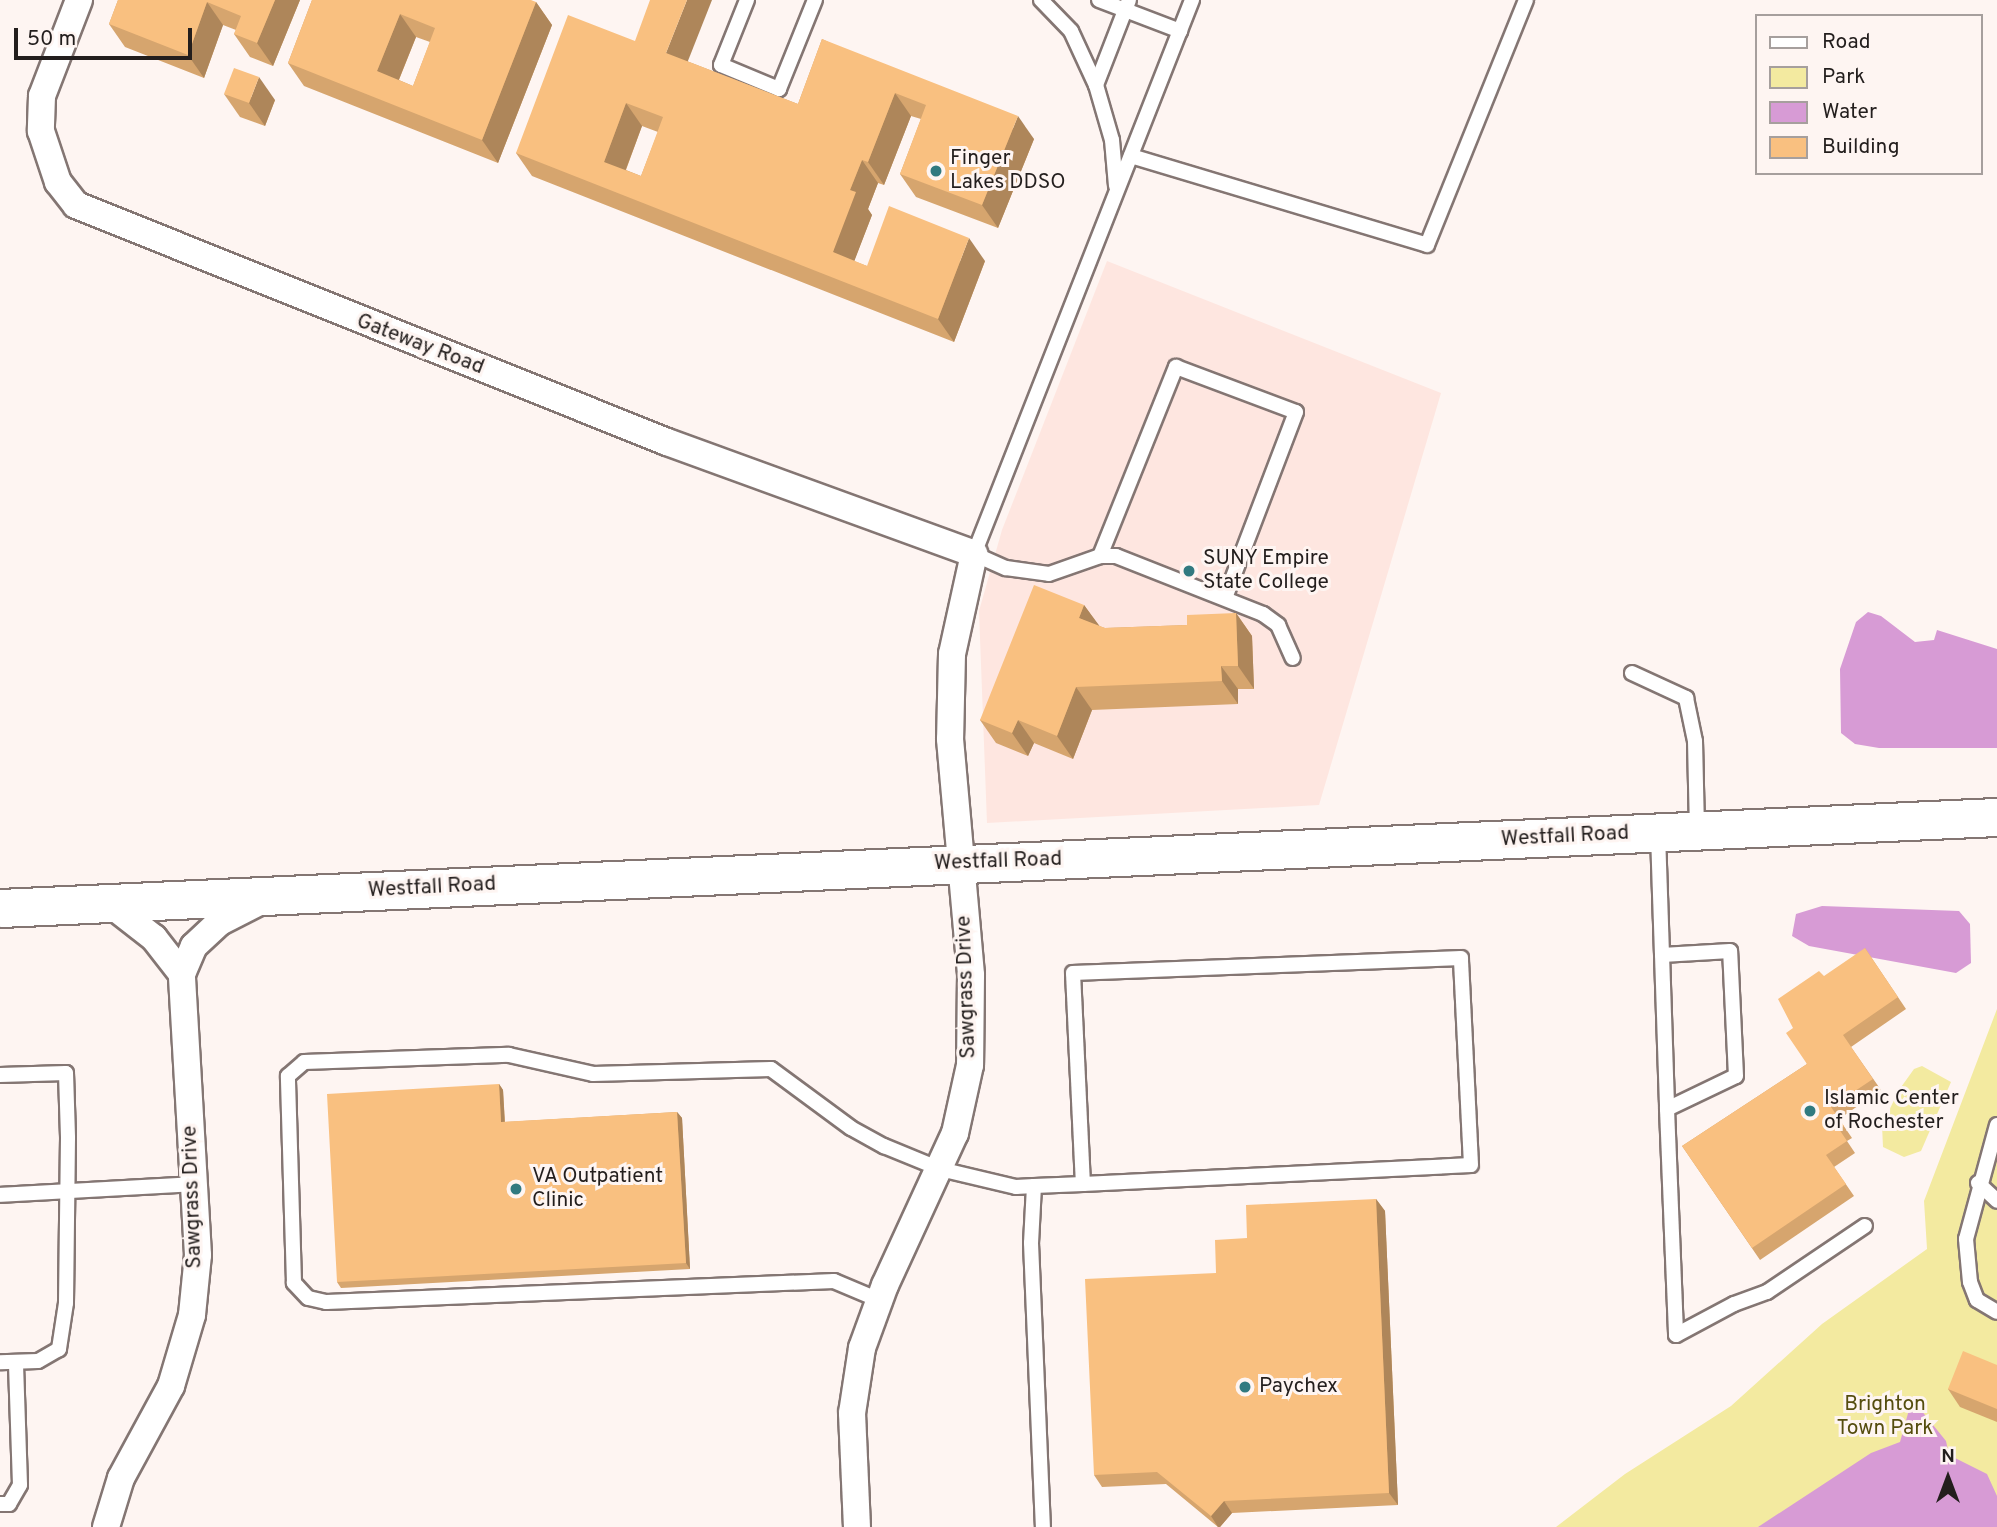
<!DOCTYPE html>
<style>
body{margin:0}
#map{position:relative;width:1997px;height:1527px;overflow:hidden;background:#fef5f2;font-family:Overpass,sans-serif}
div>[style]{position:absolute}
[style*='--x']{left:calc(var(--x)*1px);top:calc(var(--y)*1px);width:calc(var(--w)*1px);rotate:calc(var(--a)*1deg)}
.built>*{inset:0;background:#fee6e0}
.green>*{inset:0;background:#f3eaa0}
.water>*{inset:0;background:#d79bd5}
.roads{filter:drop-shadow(2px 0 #847673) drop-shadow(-2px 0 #847673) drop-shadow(0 2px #847673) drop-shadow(0 -2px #847673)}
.lane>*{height:14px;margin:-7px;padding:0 7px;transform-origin:7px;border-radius:7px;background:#fff}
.street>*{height:26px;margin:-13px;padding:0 13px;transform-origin:13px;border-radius:13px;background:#fff}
.secondary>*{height:37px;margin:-18.5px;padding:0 18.5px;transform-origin:18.5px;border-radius:18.5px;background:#fff}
.wall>*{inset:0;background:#d6a56e}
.shaded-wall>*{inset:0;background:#ae865a}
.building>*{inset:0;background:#f9c080}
.dots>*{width:19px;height:19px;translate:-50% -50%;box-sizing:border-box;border:4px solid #fef5f2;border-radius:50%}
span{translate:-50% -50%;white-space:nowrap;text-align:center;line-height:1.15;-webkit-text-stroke:6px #fef5f2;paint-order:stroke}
.poi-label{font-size:21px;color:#231e1d}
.left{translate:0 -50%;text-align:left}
.street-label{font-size:21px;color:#231e1d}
.park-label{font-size:21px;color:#554d0e}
.legend{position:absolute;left:1755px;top:14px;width:228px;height:161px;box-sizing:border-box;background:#fef5f2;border:2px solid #a69f9d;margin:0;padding:9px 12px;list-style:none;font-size:21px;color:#231e1d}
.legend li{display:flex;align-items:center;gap:14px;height:35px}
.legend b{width:35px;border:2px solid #a69f9d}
.north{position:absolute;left:1913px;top:1443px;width:70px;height:70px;-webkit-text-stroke:5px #fef5f2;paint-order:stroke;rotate:0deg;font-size:19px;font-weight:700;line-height:28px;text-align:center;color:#231e1d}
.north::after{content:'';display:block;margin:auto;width:24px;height:32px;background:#231e1d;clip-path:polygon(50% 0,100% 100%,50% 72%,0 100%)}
.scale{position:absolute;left:14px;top:28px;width:178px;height:32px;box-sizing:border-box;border:4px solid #231e1d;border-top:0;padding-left:9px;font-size:21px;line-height:24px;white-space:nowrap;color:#231e1d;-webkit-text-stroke:5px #fef5f2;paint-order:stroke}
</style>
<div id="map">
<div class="built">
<i style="clip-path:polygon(1107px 261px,1441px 393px,1319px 805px,987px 823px,979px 611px,1002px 530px)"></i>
</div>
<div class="green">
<i style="clip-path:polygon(1997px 1009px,1997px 1527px,1556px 1527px,1625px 1474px,1731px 1406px,1822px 1324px,1927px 1249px,1924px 1201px)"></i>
<i style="clip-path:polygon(1922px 1066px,1951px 1082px,1921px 1151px,1904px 1157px,1883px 1147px,1882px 1125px,1899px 1090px,1914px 1069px)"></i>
</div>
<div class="water">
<i style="clip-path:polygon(1868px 612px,1881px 616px,1915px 642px,1934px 640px,1937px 630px,1997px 649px,1997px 748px,1879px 748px,1855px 744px,1841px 733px,1840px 669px,1856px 622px)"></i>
<i style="clip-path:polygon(1822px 906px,1959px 911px,1970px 924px,1971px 963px,1956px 973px,1809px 946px,1792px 936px,1796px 914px)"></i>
<i style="clip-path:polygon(1912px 1399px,1946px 1441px,1949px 1455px,1987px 1474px,1997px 1496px,1997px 1527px,1758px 1527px,1871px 1453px,1900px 1442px)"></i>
</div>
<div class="roads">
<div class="lane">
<i style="--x:747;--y:0;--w:70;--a:111.8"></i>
<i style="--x:721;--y:65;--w:63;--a:22.5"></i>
<i style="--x:779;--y:89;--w:96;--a:-68"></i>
<i style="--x:1041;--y:0;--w:43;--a:45.9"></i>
<i style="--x:1071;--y:31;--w:60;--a:65.2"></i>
<i style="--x:1096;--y:85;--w:57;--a:73.8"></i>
<i style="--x:1112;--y:140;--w:46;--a:85"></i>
<i style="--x:1099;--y:0;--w:87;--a:20.9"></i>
<i style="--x:1192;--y:0;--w:595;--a:111.48"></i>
<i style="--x:974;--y:554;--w:35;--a:24"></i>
<i style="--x:1006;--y:568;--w:43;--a:7.9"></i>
<i style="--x:1049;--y:574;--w:54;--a:-19.4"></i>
<i style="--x:1100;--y:556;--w:16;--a:0"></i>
<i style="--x:1116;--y:556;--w:158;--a:21.5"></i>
<i style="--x:1263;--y:614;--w:19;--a:36"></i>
<i style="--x:1278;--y:625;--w:36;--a:66"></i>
<i style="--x:1096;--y:85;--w:91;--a:-68.8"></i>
<i style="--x:1131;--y:156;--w:309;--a:16.7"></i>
<i style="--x:1427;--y:245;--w:264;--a:-68"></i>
<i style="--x:1100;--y:556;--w:204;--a:-68.1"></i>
<i style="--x:1176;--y:367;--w:128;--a:20.6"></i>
<i style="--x:1296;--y:412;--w:199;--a:110.9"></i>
<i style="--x:1632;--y:673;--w:60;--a:24.8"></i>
<i style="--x:1686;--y:698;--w:44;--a:78.2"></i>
<i style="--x:1695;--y:741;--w:88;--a:88.7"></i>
<i style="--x:1658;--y:834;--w:275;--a:88.1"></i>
<i style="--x:1667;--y:1109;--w:76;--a:-25.6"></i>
<i style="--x:1736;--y:1076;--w:125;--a:-92.7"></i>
<i style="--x:1730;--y:951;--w:68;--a:176.6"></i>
<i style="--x:0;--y:1075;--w:66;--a:-1.7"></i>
<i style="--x:66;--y:1073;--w:65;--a:88.2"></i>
<i style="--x:68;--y:1138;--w:165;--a:90.7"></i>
<i style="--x:66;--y:1303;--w:47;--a:98.7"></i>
<i style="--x:59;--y:1349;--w:24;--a:150"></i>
<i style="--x:38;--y:1361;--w:38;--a:178"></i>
<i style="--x:1667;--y:1109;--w:226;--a:87.7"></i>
<i style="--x:1676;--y:1335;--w:66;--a:-28.1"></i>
<i style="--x:1734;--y:1304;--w:35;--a:-20"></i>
<i style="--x:1767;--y:1292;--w:118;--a:-34"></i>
<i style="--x:1997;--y:1125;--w:118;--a:105.2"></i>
<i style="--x:1966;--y:1239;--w:43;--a:84.7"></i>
<i style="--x:1970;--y:1282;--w:19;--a:69"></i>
<i style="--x:1977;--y:1300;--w:23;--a:31"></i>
<i style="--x:1978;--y:1183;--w:26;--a:43"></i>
<i style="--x:1034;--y:1186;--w:57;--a:93"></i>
<i style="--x:1031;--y:1243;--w:284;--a:87.6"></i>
<i style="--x:0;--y:1195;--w:194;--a:-3.2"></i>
<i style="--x:879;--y:1300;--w:49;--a:-157.1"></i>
<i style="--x:834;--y:1281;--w:508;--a:177.63"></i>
<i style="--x:326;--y:1302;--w:18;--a:-167"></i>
<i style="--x:308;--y:1298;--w:21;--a:-133"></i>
<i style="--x:294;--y:1283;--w:207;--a:-91.7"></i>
<i style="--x:288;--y:1076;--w:21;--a:-41"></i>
<i style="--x:304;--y:1062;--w:205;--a:-2"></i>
<i style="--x:509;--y:1055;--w:86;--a:12.7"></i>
<i style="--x:593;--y:1074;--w:178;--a:-1.6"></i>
<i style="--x:771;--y:1069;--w:99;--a:36.4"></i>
<i style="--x:851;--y:1128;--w:38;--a:29"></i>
<i style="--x:884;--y:1146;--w:61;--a:22.3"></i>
<i style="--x:940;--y:1169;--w:78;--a:13.3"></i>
<i style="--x:1016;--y:1187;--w:18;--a:-3"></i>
<i style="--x:1034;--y:1186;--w:49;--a:-2.3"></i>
<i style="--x:1083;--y:1184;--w:388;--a:-2.8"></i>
<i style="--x:1471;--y:1165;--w:207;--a:-92.8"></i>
<i style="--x:1461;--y:958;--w:388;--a:177.8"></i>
<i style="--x:1073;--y:973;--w:211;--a:87.3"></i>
<i style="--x:0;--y:1504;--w:9;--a:0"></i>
<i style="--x:9;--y:1504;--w:22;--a:-60"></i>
<i style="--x:20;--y:1485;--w:123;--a:-91.9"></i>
</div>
<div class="street">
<i style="--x:79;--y:0;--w:103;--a:111.1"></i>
<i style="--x:42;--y:96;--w:35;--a:92"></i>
<i style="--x:41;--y:131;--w:54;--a:71.6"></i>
<i style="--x:58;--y:182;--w:29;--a:52"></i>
<i style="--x:76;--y:205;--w:637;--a:21.85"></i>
<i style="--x:667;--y:442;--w:327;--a:20"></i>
<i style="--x:974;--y:554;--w:102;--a:102.4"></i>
<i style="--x:952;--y:654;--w:85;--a:91.3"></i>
<i style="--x:950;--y:739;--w:237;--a:84.9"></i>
<i style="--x:971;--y:975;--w:90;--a:90.6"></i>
<i style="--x:970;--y:1065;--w:70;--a:102.4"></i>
<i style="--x:955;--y:1133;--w:167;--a:114.7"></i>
<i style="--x:885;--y:1285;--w:67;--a:110.1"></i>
<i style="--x:862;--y:1348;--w:66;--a:98.7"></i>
<i style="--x:852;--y:1413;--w:114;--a:87.5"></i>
<i style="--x:109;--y:903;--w:57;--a:37.9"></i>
<i style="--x:154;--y:938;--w:46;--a:52.1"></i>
<i style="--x:106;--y:1527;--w:51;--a:-73"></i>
<i style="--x:121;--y:1478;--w:105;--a:-61.5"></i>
<i style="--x:171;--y:1386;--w:74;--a:-73.5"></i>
<i style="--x:192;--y:1315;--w:60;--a:-84.3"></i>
<i style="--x:198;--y:1255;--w:281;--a:-93.3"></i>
<i style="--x:182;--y:974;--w:30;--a:-67"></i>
<i style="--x:194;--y:946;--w:35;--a:-43"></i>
<i style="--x:220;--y:922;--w:51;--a:-27.1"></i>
</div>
<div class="secondary">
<i style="--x:0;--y:908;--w:1999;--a:-2.61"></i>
</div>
</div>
<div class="wall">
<i style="clip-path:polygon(118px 0,300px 0,273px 66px,250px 57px,234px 34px,236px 30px,223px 25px,204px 78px,125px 47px,109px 24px)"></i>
<i style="clip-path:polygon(evenodd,312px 0,536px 2px,552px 25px,498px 163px,304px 86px,288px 63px,312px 0,416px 37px,430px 42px,413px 86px,399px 80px,416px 37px)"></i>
<i style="clip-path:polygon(evenodd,822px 39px,1034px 139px,998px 228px,916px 197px,900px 174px,921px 119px,911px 116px,884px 185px,878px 183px,868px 209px,872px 215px,854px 261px,867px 266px,985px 261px,954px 342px,532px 176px,516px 153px,635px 41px,798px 104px,822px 39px,642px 126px,658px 132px,641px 176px,626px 170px,642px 126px)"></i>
<i style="clip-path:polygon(224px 94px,275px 100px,265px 126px,240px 117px)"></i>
<i style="clip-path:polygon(1084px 605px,1099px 626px,1105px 628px,1187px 625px,1236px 613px,1252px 636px,1254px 689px,1238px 689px,1238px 704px,1092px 710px,1073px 759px,1034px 743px,1028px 756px,996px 743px,980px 720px)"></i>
<i style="clip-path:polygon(1865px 948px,1906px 1009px,1851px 1047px,1881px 1090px,1839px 1119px,1852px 1138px,1847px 1141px,1855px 1153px,1834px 1167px,1854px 1196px,1760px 1260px,1682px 1146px,1807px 1064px,1793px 1028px)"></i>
<i style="clip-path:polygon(499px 1084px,503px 1090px,505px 1122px,677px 1112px,682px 1118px,690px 1269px,341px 1288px,337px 1282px)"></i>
<i style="clip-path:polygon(1376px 1199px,1385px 1211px,1398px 1505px,1232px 1513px,1220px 1527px,1218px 1527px,1166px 1484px,1102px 1487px,1094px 1475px,1247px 1238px)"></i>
<i style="clip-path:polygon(1997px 1365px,1997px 1422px,1960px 1407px,1948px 1389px)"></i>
</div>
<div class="shaded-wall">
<i style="clip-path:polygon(275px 0,300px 0,273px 66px,257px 43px)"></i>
<i style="clip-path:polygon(687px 0,712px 0,682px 76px,666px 53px)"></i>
<i style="clip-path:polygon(207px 2px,223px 25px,204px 78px,188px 55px)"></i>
<i style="clip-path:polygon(536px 2px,552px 25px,498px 163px,482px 140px)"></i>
<i style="clip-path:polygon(400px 14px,416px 37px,393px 94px,377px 71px)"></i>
<i style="clip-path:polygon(259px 77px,275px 100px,265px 126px,249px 103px)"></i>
<i style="clip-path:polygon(895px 93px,911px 116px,884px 185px,868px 162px)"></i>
<i style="clip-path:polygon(626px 103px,642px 126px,620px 185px,604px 162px)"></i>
<i style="clip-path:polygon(1018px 116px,1034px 139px,998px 228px,982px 205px)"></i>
<i style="clip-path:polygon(862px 160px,878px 183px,868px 209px,872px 215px,849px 275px,833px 252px,850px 190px)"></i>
<i style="clip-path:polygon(969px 238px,985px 261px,954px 342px,938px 319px)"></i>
<i style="clip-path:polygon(1084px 605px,1101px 628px,1079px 618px)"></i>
<i style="clip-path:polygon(1236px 613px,1252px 636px,1254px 689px,1238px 666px)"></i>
<i style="clip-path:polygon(1221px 666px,1238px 689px,1238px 704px,1222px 681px)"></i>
<i style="clip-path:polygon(1076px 687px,1092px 710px,1073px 759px,1057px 736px)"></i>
<i style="clip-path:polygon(1018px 720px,1034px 743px,1028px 756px,1012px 733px)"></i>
<i style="clip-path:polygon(499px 1084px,503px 1090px,505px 1128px,501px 1122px)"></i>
<i style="clip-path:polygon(677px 1112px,682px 1118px,690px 1269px,686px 1263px)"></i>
<i style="clip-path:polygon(1376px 1199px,1385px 1211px,1398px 1505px,1389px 1493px)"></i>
<i style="clip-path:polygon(1224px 1501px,1232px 1513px,1220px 1527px,1218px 1527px,1211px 1516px)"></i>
</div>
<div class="building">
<i style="clip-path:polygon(118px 0,275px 0,257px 43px,234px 34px,241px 16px,207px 2px,188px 55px,109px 24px)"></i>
<i style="clip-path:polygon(evenodd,312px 0,531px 0,536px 2px,482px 140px,288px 63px,312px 0,400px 14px,435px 28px,413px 86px,377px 71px,400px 14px)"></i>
<i style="clip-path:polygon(evenodd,650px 0,687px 0,666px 53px,798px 104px,822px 39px,1018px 116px,982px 205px,900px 174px,926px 105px,895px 93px,868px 162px,862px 160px,850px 190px,856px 192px,833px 252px,867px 266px,889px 206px,969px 238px,938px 319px,516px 153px,568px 15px,635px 41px,650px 0,626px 103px,663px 117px,641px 176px,604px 162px,626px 103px)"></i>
<i style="clip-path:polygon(234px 68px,259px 77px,249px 103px,224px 94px)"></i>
<i style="clip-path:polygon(1034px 585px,1084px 605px,1079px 618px,1105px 628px,1187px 625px,1187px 615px,1236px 613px,1238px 666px,1221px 666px,1222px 681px,1076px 687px,1057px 736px,1018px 720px,1012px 733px,980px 720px)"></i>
<i style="clip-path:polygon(1865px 948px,1898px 997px,1843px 1035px,1873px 1079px,1831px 1107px,1844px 1126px,1839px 1129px,1847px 1141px,1826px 1155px,1846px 1184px,1752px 1248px,1682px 1146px,1807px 1064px,1786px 1033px,1793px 1028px,1778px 999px,1819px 971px,1824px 976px)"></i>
<i style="clip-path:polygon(499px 1084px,501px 1122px,677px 1112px,686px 1263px,337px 1282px,327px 1094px)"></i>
<i style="clip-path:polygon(1376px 1199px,1389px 1493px,1224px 1501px,1211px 1516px,1157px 1472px,1094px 1475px,1085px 1279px,1216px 1273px,1215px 1240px,1247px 1238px,1246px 1205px)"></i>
<i style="clip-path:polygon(1963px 1351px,1997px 1365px,1997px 1409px,1948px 1389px)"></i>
</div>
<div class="dots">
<i style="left:936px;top:171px;background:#317a80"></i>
<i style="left:1189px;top:571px;background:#317a80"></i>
<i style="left:1810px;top:1111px;background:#317a80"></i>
<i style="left:516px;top:1189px;background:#317a80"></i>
<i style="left:1245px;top:1387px;background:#317a80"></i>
</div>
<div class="poi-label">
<span class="left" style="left:950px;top:171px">Finger<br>Lakes DDSO</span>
<span class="left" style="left:1203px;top:571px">SUNY Empire<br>State College</span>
<span class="left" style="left:1824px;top:1111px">Islamic Center<br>of Rochester</span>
<span class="left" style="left:532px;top:1189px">VA Outpatient<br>Clinic</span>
<span class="left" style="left:1259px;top:1387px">Paychex</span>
</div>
<div class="street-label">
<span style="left:420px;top:345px;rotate:21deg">Gateway Road</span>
<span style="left:1565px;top:837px;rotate:-3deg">Westfall Road</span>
<span style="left:998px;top:862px;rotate:-2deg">Westfall Road</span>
<span style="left:432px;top:888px;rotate:-3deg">Westfall Road</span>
<span style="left:967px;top:987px;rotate:-92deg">Sawgrass Drive</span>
<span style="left:193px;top:1197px;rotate:-92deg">Sawgrass Drive</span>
</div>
<div class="park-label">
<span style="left:1885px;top:1417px">Brighton<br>Town Park</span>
</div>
<ul class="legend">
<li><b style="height:9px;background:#fff"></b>Road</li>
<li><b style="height:19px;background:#f3eaa0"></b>Park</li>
<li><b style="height:19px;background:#d79bd5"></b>Water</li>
<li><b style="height:19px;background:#f9c080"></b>Building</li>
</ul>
<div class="north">N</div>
<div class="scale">50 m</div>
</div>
